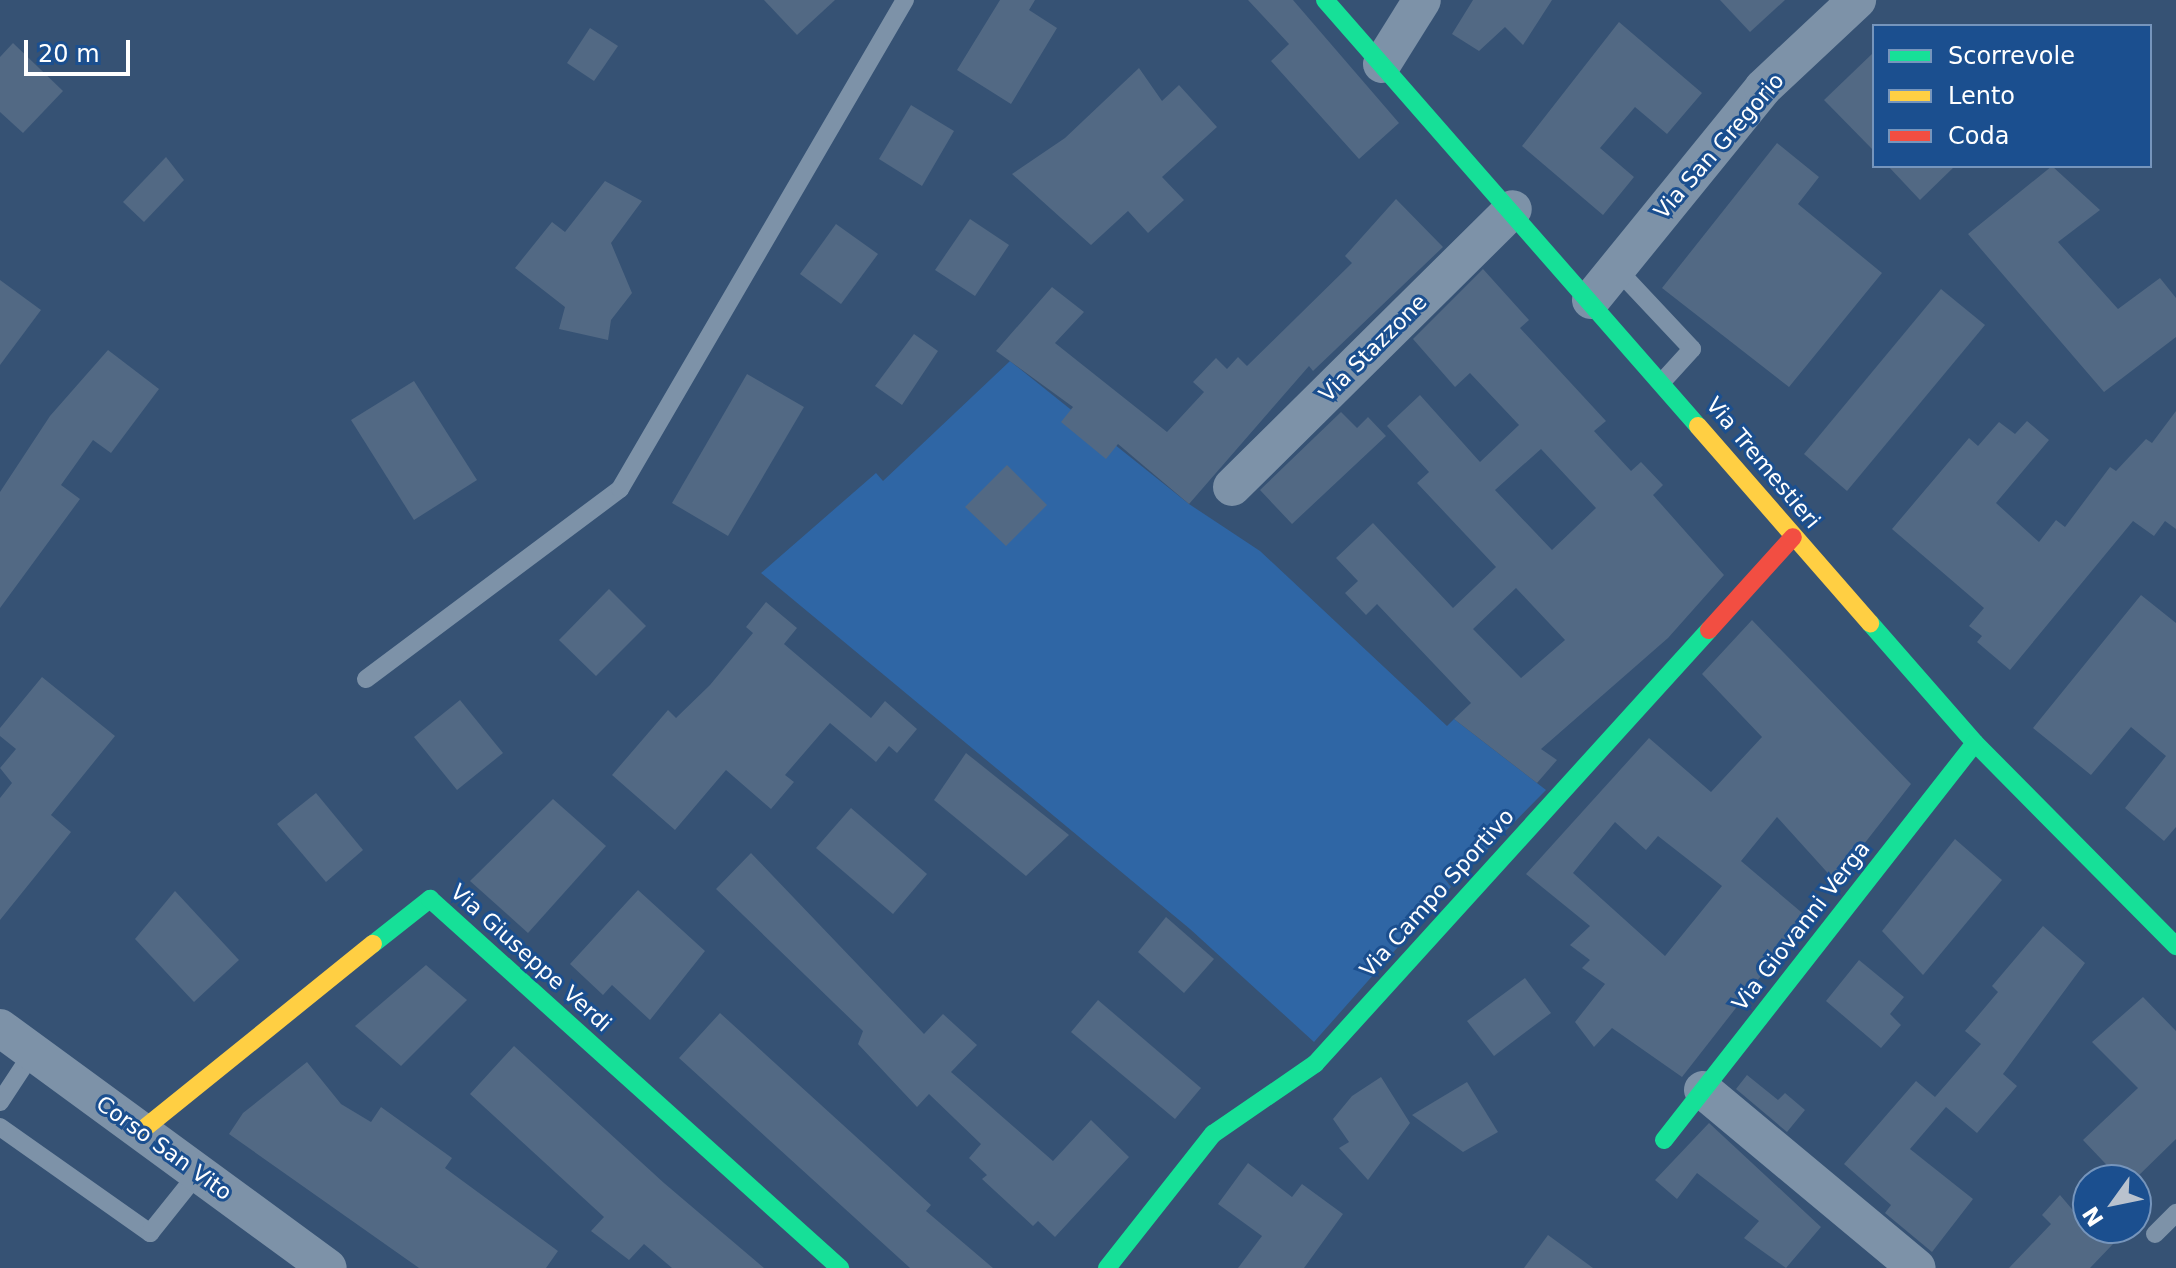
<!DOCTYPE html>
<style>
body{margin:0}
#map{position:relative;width:2176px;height:1268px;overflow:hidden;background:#365274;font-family:"DejaVu Sans",sans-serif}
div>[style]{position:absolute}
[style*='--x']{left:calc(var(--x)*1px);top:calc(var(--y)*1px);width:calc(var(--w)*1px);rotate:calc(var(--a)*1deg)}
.green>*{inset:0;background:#2f66a5}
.building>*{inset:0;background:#526984}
.lane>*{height:18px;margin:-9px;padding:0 9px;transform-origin:9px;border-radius:9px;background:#7d92a8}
.street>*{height:38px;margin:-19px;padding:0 19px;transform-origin:19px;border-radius:19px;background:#7d92a8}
.fast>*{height:18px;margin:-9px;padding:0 9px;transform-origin:9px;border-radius:9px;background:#16e098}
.slow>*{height:18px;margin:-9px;padding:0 9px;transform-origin:9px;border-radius:9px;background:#ffcf43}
.jam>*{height:18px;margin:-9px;padding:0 9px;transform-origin:9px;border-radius:9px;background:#f24e42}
span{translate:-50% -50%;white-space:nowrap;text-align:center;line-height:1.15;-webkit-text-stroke:6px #1b4f8f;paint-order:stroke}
.street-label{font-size:22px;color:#fff}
.legend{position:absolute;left:1872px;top:24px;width:280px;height:144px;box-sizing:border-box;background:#1b4f8f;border:2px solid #7695bc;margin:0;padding:10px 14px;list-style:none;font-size:24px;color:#fff}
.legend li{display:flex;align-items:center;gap:16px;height:40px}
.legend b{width:40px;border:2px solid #7695bc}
.north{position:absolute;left:2072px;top:1164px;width:80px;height:80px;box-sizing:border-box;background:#1b4f8f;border:2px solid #7695bc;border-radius:50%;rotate:237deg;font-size:22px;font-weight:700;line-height:32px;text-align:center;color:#fff}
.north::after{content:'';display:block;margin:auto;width:28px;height:36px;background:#b9c2ce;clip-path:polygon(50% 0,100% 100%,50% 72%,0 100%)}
.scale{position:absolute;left:24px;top:40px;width:106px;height:36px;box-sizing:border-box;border:4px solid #fff;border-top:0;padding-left:10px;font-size:24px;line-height:28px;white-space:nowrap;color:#fff;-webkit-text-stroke:6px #1b4f8f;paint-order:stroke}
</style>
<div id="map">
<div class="green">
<i style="clip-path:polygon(1010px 361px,1189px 504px,1260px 551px,1447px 726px,1454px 719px,1546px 790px,1472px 865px,1451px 862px,1441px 874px,1451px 887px,1314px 1042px,1190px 929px,761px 573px,876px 473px,883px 481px)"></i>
</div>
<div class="building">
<i style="clip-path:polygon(764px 0,835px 0,797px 35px)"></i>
<i style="clip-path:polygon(1000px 0,1035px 0,1029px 10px,1057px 28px,1011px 104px,957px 70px)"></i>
<i style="clip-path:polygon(1248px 0,1293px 0,1399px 123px,1359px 159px,1271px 61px,1289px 44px)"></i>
<i style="clip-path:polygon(1473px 0,1552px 0,1523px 45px,1505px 27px,1479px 51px,1452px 34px)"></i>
<i style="clip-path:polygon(1720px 0,1785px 0,1750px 32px)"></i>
<i style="clip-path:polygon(1619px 22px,1702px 93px,1667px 134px,1635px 107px,1600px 148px,1634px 177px,1603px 215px,1522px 146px)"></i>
<i style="clip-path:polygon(590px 28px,618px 46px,594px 81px,567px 63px)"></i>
<i style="clip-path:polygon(13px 43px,63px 91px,23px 133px,0 112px,0 57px)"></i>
<i style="clip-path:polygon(1874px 52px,1874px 151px,1824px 100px)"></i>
<i style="clip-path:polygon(1139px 68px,1162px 101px,1179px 85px,1217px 127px,1162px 177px,1184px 200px,1148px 233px,1128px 211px,1091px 245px,1012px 174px,1065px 138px)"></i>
<i style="clip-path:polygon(911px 105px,954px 131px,922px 186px,879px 159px)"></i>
<i style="clip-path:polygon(1777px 143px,1819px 177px,1798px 204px,1882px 273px,1789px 387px,1662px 288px)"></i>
<i style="clip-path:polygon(166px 157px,184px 180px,144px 222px,123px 202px)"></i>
<i style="clip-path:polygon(1888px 166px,1955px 166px,1920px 200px)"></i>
<i style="clip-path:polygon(2052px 166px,2100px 210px,2058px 242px,2118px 309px,2160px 278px,2176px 298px,2176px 337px,2104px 392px,1968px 234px)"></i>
<i style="clip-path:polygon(605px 181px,642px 201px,611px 243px,632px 293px,611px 320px,608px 340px,559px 329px,565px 307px,515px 268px,552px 222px,565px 232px)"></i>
<i style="clip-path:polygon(1396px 199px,1443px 247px,1313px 371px,1309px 366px,1189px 504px,1118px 444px,1106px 459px,1061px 422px,1073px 407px,996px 351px,1052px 287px,1084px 312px,1055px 343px,1167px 432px,1204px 392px,1193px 382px,1216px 358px,1227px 369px,1238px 357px,1247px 366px,1352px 263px,1345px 256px)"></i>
<i style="clip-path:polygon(970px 219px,1009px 245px,975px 296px,935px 270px)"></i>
<i style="clip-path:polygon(836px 224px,878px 254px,841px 304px,800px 274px)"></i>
<i style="clip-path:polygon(evenodd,1483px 269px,1529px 320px,1520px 328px,1606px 421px,1594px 431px,1631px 471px,1641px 462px,1663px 485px,1653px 495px,1724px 575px,1668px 638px,1541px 749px,1557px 760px,1537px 783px,1454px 719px,1471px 703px,1377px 604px,1366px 615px,1345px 593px,1358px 581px,1336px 558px,1373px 523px,1453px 608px,1496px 567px,1417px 483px,1429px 472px,1387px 426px,1420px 395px,1480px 462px,1519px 425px,1470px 373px,1455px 387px,1413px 339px,1483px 269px,1541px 449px,1596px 508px,1552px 550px,1495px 490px,1541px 449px,1483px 269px,1516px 588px,1565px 640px,1521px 678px,1473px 629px,1516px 588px)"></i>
<i style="clip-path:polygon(0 280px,41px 310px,0 365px)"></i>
<i style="clip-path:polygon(1941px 289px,1985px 325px,1847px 491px,1804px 454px)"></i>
<i style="clip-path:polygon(914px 334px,938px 351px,902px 405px,875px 386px)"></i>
<i style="clip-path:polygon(108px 350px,159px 389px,111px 453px,93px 440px,61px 485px,80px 499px,0 608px,0 492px,50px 416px)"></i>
<i style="clip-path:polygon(747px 374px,804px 407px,728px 536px,672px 503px)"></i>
<i style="clip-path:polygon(414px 381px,477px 480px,414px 520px,351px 420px)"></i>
<i style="clip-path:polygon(2176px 411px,2176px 529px,2165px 521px,2154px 536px,2133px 521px,2010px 670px,1977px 642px,1982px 636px,1969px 626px,1984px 608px,1892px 529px,1969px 438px,1978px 446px,1999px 422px,2015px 434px,2027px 421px,2049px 440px,1996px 503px,2039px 542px,2056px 520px,2065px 527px,2110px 467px,2116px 471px,2146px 439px,2152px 443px)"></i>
<i style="clip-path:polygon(1341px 412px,1357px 428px,1368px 417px,1386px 436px,1292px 524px,1260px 490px)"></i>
<i style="clip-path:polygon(1007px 465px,1047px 505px,1006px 546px,965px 507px)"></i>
<i style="clip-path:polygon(609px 589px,646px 626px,596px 676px,559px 640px)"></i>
<i style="clip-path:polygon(2141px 595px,2176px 623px,2176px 827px,2164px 841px,2125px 808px,2166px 756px,2131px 727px,2091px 775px,2033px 728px)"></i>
<i style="clip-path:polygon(766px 602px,797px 628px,784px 644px,871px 718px,885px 701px,917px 729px,897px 753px,889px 746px,876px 762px,830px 723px,785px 775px,794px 782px,771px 809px,726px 770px,675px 830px,612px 775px,668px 710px,676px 718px,710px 685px,753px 633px,746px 627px)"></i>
<i style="clip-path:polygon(evenodd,1752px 620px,1911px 784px,1835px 881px,1777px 817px,1741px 861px,1807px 917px,1682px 1077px,1612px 1028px,1594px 1047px,1575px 1022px,1605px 984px,1582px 968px,1590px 960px,1570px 945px,1590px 926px,1526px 874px,1649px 738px,1711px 792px,1762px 737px,1702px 674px,1752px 620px,1615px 822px,1646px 850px,1658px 836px,1722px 886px,1665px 956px,1573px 873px,1615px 822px)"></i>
<i style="clip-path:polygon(42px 677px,115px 736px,51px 815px,71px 832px,0 920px,0 798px,12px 783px,0 768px,16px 749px,0 736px,0 728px)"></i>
<i style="clip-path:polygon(460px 700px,503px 753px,457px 790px,414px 737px)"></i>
<i style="clip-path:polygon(966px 753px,1069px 835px,1026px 876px,934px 800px)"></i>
<i style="clip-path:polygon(316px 793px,363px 850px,326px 882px,277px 824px)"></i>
<i style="clip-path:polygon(553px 799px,606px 846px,528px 933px,470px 881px)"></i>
<i style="clip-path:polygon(851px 808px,927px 874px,893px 914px,816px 848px)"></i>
<i style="clip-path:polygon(1955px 839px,2002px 880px,1923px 975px,1882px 931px)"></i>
<i style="clip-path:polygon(751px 853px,924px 1034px,943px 1014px,977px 1045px,951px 1072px,1053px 1161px,1091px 1120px,1129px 1157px,1055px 1237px,1038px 1221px,1033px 1226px,982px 1179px,987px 1175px,969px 1158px,981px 1144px,929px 1094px,917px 1107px,858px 1044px,863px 1031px,716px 889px)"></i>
<i style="clip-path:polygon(638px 890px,705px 951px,650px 1020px,612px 985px,603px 995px,570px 964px)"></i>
<i style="clip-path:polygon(175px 891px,239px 960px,194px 1002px,135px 939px)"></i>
<i style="clip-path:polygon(1166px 917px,1214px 959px,1184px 993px,1138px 952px)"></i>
<i style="clip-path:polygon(2043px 926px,2085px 963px,2003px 1074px,2017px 1086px,1977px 1133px,1946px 1107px,1910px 1149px,1973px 1199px,1932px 1252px,1885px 1213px,1891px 1205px,1844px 1164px,1916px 1081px,1935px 1097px,1981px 1044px,1965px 1031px,1998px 992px,1992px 986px)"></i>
<i style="clip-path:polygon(1859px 960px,1904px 997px,1890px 1014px,1901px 1025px,1881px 1048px,1826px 1001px)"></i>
<i style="clip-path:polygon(426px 965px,467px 1000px,401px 1066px,355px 1026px)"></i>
<i style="clip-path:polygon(1525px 978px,1551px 1013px,1494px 1056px,1467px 1021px)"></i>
<i style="clip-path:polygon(2143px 997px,2176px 1031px,2176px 1139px,2134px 1180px,2121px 1180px,2083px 1140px,2138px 1088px,2092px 1042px)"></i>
<i style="clip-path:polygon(1098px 1000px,1201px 1088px,1175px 1119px,1071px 1032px)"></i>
<i style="clip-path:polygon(720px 1013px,931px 1205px,926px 1211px,993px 1268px,910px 1268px,679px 1058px)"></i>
<i style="clip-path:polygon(514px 1046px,664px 1183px,764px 1268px,672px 1268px,644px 1244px,629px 1260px,591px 1231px,604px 1217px,470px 1094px)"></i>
<i style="clip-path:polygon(307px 1062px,341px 1104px,371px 1122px,381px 1107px,452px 1158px,445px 1168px,558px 1251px,546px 1268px,419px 1268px,229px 1134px,243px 1113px)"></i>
<i style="clip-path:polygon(1747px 1075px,1778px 1100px,1785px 1093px,1805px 1110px,1787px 1132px,1736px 1089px)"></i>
<i style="clip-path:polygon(1381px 1077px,1410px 1123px,1368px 1180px,1339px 1148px,1349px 1142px,1333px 1119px,1352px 1096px)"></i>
<i style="clip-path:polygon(1467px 1082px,1498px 1132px,1463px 1152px,1412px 1115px)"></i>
<i style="clip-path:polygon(1709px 1123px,1821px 1227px,1786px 1268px,1744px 1238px,1759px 1221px,1697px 1173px,1677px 1199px,1655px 1180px)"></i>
<i style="clip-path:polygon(1248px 1163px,1292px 1197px,1302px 1184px,1343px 1214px,1304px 1268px,1238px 1268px,1262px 1236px,1218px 1204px)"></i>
<i style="clip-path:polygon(2060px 1195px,2088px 1228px,2113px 1244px,2090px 1268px,2009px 1268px,2051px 1224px,2042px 1215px)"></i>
<i style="clip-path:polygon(1548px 1235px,1593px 1268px,1524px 1268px)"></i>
</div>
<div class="lane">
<i style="--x:1616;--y:268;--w:111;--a:46.8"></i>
<i style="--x:1692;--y:349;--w:45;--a:132.3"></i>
<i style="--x:366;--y:679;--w:317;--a:-36.8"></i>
<i style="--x:620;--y:489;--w:566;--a:-59.77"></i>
<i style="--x:0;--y:1102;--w:60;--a:-56.6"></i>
<i style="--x:0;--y:1127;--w:184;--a:35.2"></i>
<i style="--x:150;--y:1233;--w:77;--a:-51.3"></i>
<i style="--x:2155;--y:1234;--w:30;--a:-45"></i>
</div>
<div class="street">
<i style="--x:1382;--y:64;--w:75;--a:-58"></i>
<i style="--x:1591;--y:300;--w:273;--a:-50.9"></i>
<i style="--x:1763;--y:88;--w:129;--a:-43.1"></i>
<i style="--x:1232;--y:487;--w:395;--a:-44.7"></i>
<i style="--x:0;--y:1028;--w:406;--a:36.2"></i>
<i style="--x:1703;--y:1090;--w:278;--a:39.8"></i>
</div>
<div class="fast">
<i style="--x:1325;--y:0;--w:566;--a:48.8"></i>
<i style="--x:1870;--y:623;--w:159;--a:48.8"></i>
<i style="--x:1975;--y:743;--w:286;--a:45.3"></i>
<i style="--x:373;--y:944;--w:73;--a:-38.3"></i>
<i style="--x:430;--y:899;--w:552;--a:41.99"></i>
<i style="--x:1664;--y:1140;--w:504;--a:-51.93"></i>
<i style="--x:1107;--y:1268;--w:171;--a:-51.7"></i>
<i style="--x:1213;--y:1134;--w:124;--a:-34.5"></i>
<i style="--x:1315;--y:1064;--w:586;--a:-47.77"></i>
</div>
<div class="slow">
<i style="--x:1698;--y:426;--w:262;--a:48.9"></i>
<i style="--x:141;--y:1131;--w:298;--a:-38.9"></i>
</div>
<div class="jam">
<i style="--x:1709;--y:630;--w:125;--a:-47.9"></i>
</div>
<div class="street-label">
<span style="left:1719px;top:146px;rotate:-49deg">Via San Gregorio</span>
<span style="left:1373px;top:348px;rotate:-45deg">Via Stazzone</span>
<span style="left:1763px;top:463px;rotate:50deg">Via Tremestieri</span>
<span style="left:1437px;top:893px;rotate:-48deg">Via Campo Sportivo</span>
<span style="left:1801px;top:926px;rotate:-52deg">Via Giovanni Verga</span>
<span style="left:531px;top:958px;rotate:42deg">Via Giuseppe Verdi</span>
<span style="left:164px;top:1148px;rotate:36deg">Corso San Vito</span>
</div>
<ul class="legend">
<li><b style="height:10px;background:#16e098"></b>Scorrevole</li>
<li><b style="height:10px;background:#ffcf43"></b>Lento</li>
<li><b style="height:10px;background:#f24e42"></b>Coda</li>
</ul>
<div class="north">N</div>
<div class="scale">20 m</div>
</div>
